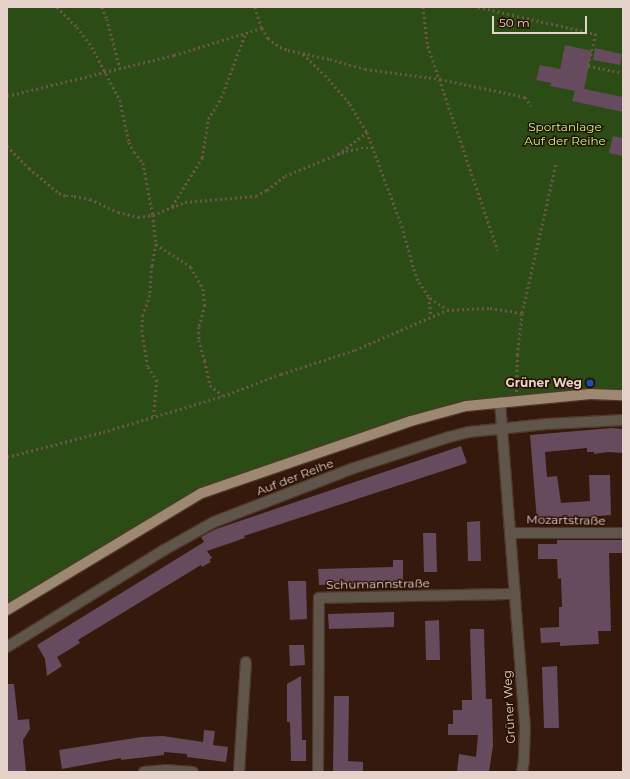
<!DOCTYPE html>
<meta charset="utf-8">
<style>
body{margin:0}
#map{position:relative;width:630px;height:779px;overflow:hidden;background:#34190c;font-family:Montserrat,sans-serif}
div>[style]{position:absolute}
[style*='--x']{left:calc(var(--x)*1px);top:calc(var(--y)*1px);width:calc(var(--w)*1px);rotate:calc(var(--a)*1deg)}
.green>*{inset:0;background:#2b4c14}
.building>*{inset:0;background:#664a5d}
.path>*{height:2.5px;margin-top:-1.25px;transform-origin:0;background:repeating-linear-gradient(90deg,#6e554a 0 2px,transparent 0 5px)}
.roads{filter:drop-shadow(1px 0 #50372a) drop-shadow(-1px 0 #50372a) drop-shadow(0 1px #50372a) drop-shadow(0 -1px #50372a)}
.minor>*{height:10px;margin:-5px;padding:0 5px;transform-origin:5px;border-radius:5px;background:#5f554a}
.major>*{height:10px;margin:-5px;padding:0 5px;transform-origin:5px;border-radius:5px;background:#9d8872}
.dots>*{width:11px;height:11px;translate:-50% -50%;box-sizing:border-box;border:2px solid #291004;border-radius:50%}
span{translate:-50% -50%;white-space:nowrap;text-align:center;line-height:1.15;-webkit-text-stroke:3px #291004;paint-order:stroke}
.park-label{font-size:12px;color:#b6fc8d}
.poi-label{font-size:12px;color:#e5d2ca;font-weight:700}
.right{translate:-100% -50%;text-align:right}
.street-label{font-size:12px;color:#e5d2ca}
.frame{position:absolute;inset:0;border:8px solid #e5d2ca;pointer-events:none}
.scale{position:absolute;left:492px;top:16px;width:95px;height:18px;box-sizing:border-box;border:2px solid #e5d2ca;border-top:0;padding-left:5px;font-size:12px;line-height:14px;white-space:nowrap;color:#e5d2ca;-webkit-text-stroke:3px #291004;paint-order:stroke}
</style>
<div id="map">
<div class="green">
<i style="clip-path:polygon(7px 7px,623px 7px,623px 391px,467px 402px,200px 492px,7px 609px)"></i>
</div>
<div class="building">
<i style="clip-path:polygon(565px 45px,592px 51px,584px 89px,623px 97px,623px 112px,572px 101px,575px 91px,550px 86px,551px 83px,536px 80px,540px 65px,560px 69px)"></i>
<i style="clip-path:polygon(595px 48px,622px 54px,620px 65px,593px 60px)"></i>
<i style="clip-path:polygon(613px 136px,623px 138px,623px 156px,609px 153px)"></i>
<i style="clip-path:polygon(612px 428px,623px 429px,623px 453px,608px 452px,594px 454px,594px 452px,587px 452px,587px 448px,545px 452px,547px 477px,557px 476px,561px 503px,590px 501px,589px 475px,610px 475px,611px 515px,537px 521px,530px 435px)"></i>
<i style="clip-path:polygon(461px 446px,467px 463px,244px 536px,245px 538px,207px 551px,212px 558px,209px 560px,211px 562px,202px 567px,201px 565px,78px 640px,80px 643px,57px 657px,62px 666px,47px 676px,45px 659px,37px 645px,204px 542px,201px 537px,216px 529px)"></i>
<i style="clip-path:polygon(480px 521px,481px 561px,468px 561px,467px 522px)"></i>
<i style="clip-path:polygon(423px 533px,436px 533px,437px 572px,424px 572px)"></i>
<i style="clip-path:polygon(557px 540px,623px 540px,623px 553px,609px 553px,611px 631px,598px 631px,599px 644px,560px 646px,560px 642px,541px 643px,540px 628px,559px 627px,559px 607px,562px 607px,561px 578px,558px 579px,557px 559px,538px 559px,538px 544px,557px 544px)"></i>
<i style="clip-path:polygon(393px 560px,403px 560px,403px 583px,319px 585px,318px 569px,393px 567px)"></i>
<i style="clip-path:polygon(288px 581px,306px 581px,307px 619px,290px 620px)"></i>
<i style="clip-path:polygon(394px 612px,394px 627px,329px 629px,328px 614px)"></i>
<i style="clip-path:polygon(439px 620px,440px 660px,426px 660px,425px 621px)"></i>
<i style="clip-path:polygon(470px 629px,484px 629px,486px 699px,492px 699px,493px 746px,489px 772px,457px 772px,459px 754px,476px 757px,478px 735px,448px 735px,448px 724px,453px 724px,453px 710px,462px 710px,462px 700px,472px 700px)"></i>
<i style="clip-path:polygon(289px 645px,304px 645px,305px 665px,290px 666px)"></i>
<i style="clip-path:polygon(557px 666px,559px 728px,544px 728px,542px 667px)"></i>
<i style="clip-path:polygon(301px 676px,302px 740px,306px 740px,306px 761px,291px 761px,290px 722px,287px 722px,287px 684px)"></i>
<i style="clip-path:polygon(7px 684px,14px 684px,18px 720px,29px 719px,30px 729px,23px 740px,26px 772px,7px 772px)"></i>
<i style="clip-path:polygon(334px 696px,349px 696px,348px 761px,363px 762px,363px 772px,333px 771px)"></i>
<i style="clip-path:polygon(204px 730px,215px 731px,213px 745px,228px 747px,226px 762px,187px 757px,187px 754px,164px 752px,164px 755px,121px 760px,121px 758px,62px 769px,59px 750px,141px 737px,163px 736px,203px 742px)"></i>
</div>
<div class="path">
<i style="--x:57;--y:7;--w:28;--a:45"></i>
<i style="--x:77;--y:27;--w:25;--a:53"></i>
<i style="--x:92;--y:47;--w:60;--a:62.2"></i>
<i style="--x:120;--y:100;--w:43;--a:77.9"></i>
<i style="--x:129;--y:142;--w:11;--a:63"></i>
<i style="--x:134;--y:152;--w:14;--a:51"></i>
<i style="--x:143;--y:163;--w:53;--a:79.1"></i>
<i style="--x:153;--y:215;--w:29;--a:84"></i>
<i style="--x:156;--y:244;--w:22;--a:100"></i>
<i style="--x:152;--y:266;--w:29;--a:94"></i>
<i style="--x:150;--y:295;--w:21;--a:109"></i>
<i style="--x:143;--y:315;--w:15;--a:94"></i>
<i style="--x:142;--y:330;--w:37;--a:81"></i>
<i style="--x:148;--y:367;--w:16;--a:55"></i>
<i style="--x:157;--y:380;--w:36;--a:95"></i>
<i style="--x:102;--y:7;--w:13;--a:67"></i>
<i style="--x:107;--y:19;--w:51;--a:75.1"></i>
<i style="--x:255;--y:7;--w:22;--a:72"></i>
<i style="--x:262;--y:28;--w:12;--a:59"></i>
<i style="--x:268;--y:38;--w:15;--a:37"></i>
<i style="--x:280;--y:47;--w:9;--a:21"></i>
<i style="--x:288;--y:50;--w:43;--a:12.1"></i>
<i style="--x:330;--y:59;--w:36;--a:16"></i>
<i style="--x:365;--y:69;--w:76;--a:7.6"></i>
<i style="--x:440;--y:79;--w:87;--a:12"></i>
<i style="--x:525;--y:97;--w:11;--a:56"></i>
<i style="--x:423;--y:7;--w:39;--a:83"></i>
<i style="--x:428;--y:46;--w:216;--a:71.1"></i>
<i style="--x:478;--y:7;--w:121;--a:12.9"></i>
<i style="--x:596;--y:34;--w:33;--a:104"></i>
<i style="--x:588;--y:66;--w:36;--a:11"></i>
<i style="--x:303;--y:54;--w:30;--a:44"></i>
<i style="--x:325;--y:75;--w:38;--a:49"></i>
<i style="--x:350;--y:104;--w:33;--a:59"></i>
<i style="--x:367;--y:132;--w:100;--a:69.6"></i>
<i style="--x:402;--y:226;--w:45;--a:74.4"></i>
<i style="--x:414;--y:269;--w:14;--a:69"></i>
<i style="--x:419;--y:282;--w:18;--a:56"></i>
<i style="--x:429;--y:297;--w:19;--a:84"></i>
<i style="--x:7;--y:96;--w:172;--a:-13.8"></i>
<i style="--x:174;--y:55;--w:92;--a:-17.1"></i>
<i style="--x:7;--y:146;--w:31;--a:45"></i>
<i style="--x:29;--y:168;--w:39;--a:40"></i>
<i style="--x:59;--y:193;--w:8;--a:23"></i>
<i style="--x:66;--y:196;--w:8;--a:0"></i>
<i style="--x:74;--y:196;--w:16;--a:11"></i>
<i style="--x:90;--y:199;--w:31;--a:25"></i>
<i style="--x:118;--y:212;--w:21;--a:14"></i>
<i style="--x:138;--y:217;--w:15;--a:-8"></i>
<i style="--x:153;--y:215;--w:35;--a:-22"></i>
<i style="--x:185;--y:202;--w:71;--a:-4.8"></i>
<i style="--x:256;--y:196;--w:13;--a:-29"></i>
<i style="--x:267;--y:190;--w:23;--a:-38"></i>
<i style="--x:285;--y:176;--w:41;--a:-22.8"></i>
<i style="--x:323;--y:160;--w:25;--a:-21"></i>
<i style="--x:346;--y:151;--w:15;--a:-11"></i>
<i style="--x:361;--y:148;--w:13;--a:0"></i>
<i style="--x:338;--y:154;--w:36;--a:-37"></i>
<i style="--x:172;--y:206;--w:57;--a:-58"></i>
<i style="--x:202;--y:158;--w:39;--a:-81"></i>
<i style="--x:208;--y:119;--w:25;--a:-58"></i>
<i style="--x:221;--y:98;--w:68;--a:-69.4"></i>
<i style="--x:156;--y:244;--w:42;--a:33.3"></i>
<i style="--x:191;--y:267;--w:25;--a:61"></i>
<i style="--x:203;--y:289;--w:16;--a:83"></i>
<i style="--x:205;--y:305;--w:23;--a:105"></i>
<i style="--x:199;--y:327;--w:13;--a:90"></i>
<i style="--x:199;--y:340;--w:22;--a:74"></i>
<i style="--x:205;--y:361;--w:25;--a:78"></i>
<i style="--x:210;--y:385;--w:16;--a:40"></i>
<i style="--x:430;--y:298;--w:20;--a:33"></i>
<i style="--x:516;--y:392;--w:37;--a:-88"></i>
<i style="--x:517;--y:355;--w:42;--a:-83.2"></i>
<i style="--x:522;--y:313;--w:155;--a:-77.3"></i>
<i style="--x:7;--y:457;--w:99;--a:-14.6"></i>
<i style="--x:103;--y:432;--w:125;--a:-16.7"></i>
<i style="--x:223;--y:396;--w:62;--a:-20.8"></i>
<i style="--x:281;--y:374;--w:78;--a:-18"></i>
<i style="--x:355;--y:350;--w:100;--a:-23.5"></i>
<i style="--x:447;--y:310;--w:43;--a:-2.7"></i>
<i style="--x:490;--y:308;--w:32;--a:9"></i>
</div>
<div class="roads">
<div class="minor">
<i style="--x:500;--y:402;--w:325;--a:85.6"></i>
<i style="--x:525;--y:726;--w:35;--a:92"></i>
<i style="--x:524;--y:761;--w:11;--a:100"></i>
<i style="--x:510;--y:533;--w:113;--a:0"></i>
<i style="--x:7;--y:647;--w:185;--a:-31.7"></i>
<i style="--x:164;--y:550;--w:57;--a:-29.2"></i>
<i style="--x:214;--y:522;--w:150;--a:-21.1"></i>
<i style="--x:354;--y:468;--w:100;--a:-18.1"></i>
<i style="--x:449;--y:437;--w:21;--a:-14"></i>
<i style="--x:469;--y:432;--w:78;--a:-5.9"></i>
<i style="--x:547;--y:424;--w:76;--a:-3"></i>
<i style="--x:144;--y:772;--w:21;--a:-5"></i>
<i style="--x:165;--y:770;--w:28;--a:4"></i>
<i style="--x:239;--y:772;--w:110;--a:-86.4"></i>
<i style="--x:318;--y:772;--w:174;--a:-89.7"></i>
<i style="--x:319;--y:598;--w:196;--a:-1.2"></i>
</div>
<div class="major">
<i style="--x:7;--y:610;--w:227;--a:-31"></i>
<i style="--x:202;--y:493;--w:55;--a:-19.1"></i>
<i style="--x:254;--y:475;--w:166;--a:-19"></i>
<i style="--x:411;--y:421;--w:57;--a:-15.3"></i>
<i style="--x:466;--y:406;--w:125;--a:-5.5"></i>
<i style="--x:590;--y:394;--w:33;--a:2"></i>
</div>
</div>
<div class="dots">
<i style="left:590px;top:383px;background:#1a4fb4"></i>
</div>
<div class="park-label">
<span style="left:565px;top:134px">Sportanlage<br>Auf der Reihe</span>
</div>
<div class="poi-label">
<span class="right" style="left:582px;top:383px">Grüner Weg</span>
</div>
<div class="street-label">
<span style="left:295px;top:477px;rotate:-21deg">Auf der Reihe</span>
<span style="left:566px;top:520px;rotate:1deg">Mozartstraße</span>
<span style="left:378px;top:584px;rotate:-1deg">Schumannstraße</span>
<span style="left:509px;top:707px;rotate:-93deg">Grüner Weg</span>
</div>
<div class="frame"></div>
<div class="scale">50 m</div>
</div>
